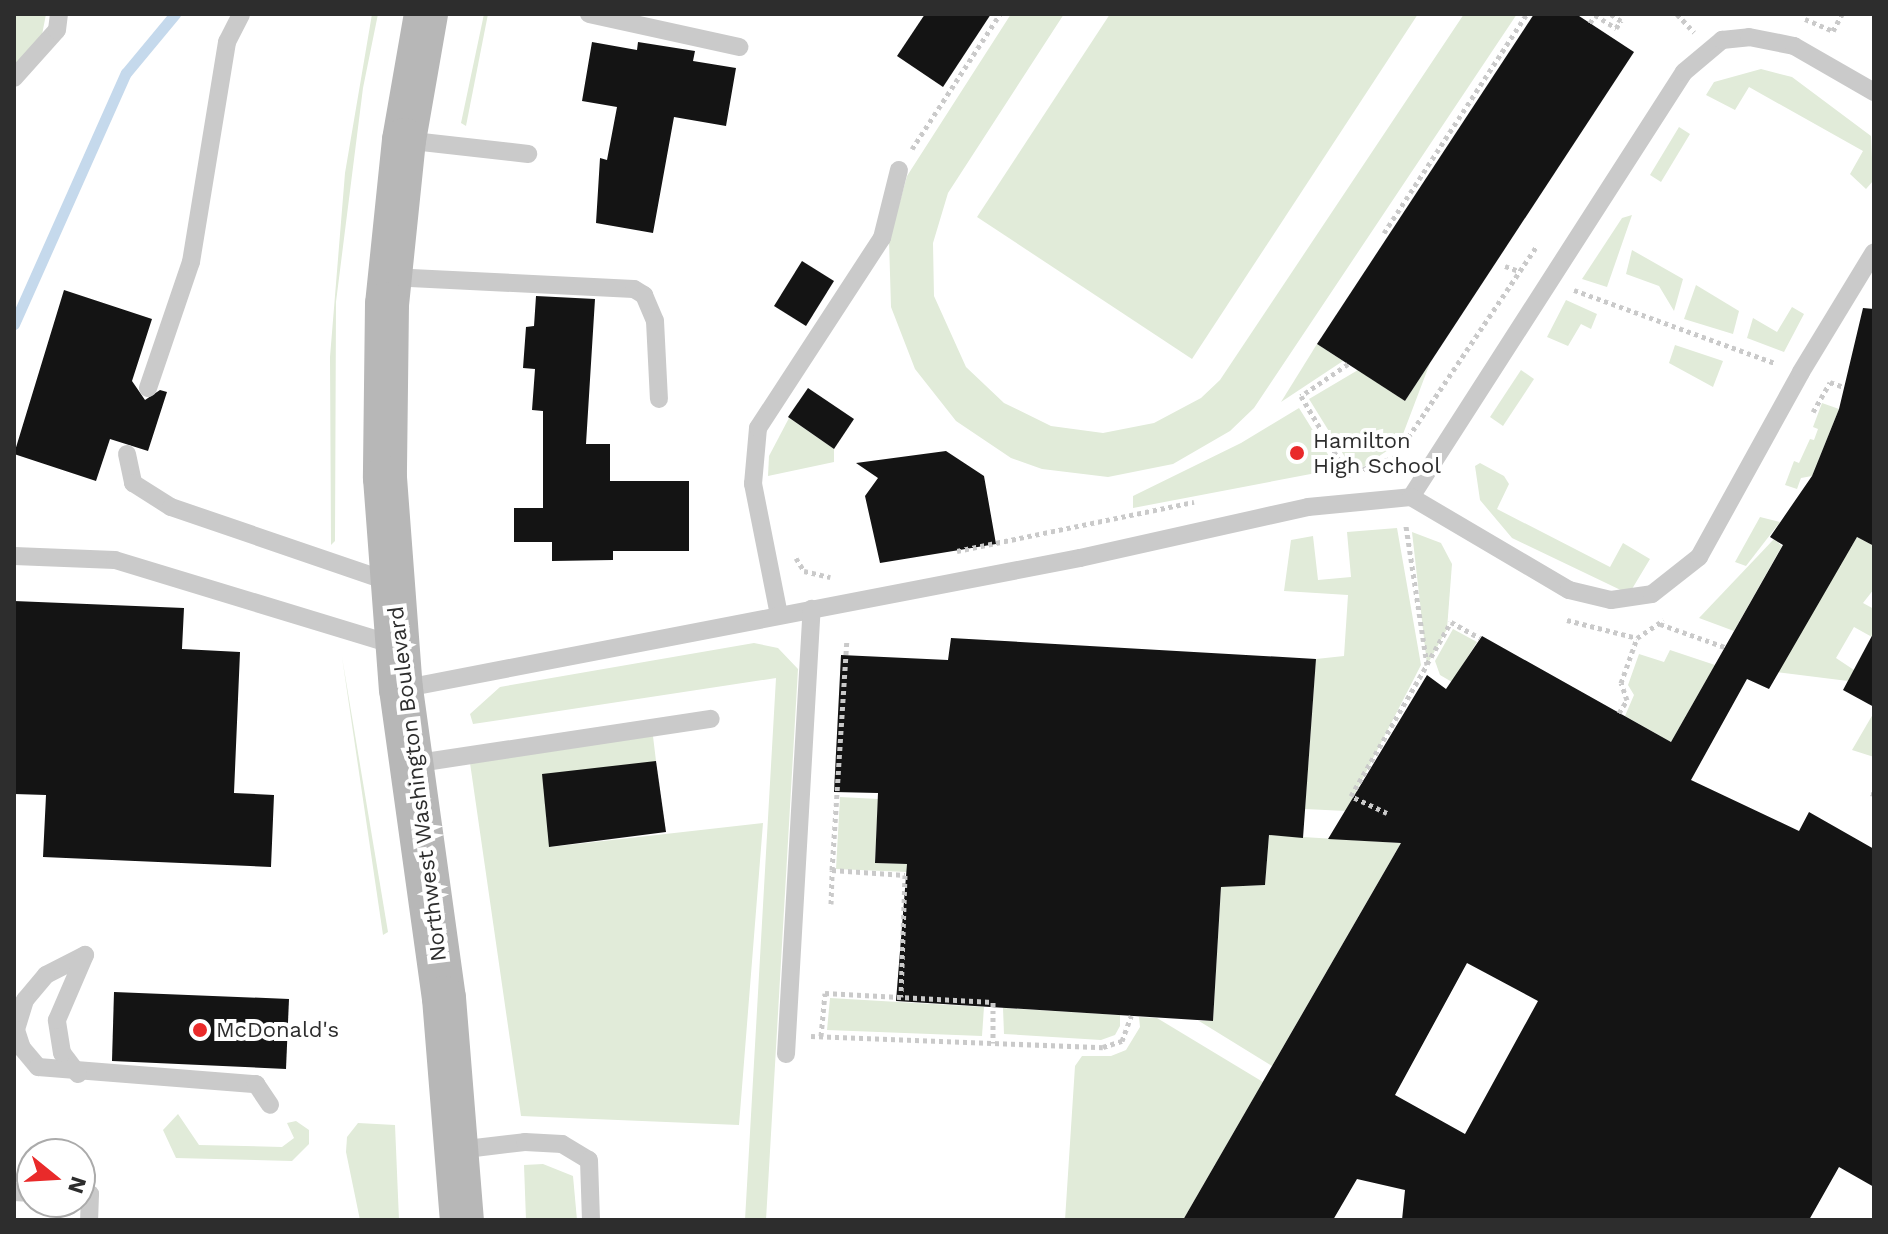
<!DOCTYPE html>
<style>
body{margin:0}
#map{position:relative;width:1888px;height:1234px;overflow:hidden;background:#fff;font-family:"Work Sans",sans-serif}
div>[style]{position:absolute}
[style*='--x']{left:calc(var(--x)*1px);top:calc(var(--y)*1px);width:calc(var(--w)*1px);rotate:calc(var(--a)*1deg)}
.green>*{inset:0;background:#e1ebd9}
.stream>*{height:11px;margin:-5.5px;padding:0 5.5px;transform-origin:5.5px;border-radius:5.5px;background:#c5d9ec}
.building>*{inset:0;background:#141414}
.path>*{height:5px;margin-top:-2.5px;transform-origin:0;background:repeating-linear-gradient(90deg,#cacaca 0 4px,transparent 0 8px)}
.lane>*{height:18px;margin:-9px;padding:0 9px;transform-origin:9px;border-radius:9px;background:#cacaca}
.secondary>*{height:44px;margin:-22px;padding:0 22px;transform-origin:22px;border-radius:22px;background:#b7b7b7}
.dots>*{width:22px;height:22px;translate:-50% -50%;box-sizing:border-box;border:4px solid #fff;border-radius:50%}
span{translate:-50% -50%;white-space:nowrap;text-align:center;line-height:1.15;-webkit-text-stroke:8px #fff;paint-order:stroke}
.poi-label{font-size:22px;color:#2d2d2d}
.left{translate:0 -50%;text-align:left}
.street-label{font-size:22px;color:#2d2d2d}
.frame{position:absolute;inset:0;border:16px solid #2d2d2d;pointer-events:none}
.north{position:absolute;left:16px;top:1138px;width:80px;height:80px;box-sizing:border-box;background:#fff;border:2px solid #ababab;border-radius:50%;rotate:108deg;font-size:22px;font-weight:700;line-height:32px;text-align:center;color:#2d2d2d}
.north::after{content:'';display:block;margin:auto;width:28px;height:36px;background:#e92a2a;clip-path:polygon(50% 0,100% 100%,50% 72%,0 100%)}
</style>
<div id="map">
<div class="green">
<i style="clip-path:polygon(14px 14px,46px 14px,42px 35px,14px 67px)"></i>
<i style="clip-path:polygon(372px 14px,378px 14px,363px 88px,336px 302px,335px 541px,331px 545px,330px 357px,345px 173px)"></i>
<i style="clip-path:polygon(484px 14px,488px 14px,466px 126px,461px 123px)"></i>
<i style="clip-path:polygon(1011px 14px,1064px 14px,948px 193px,933px 243px,934px 296px,966px 367px,1004px 403px,1051px 426px,1103px 433px,1154px 423px,1201px 398px,1220px 380px,1464px 14px,1517px 14px,1254px 408px,1230px 431px,1173px 464px,1108px 477px,1042px 469px,1011px 458px,956px 421px,915px 369px,891px 307px,889px 241px,907px 176px)"></i>
<i style="clip-path:polygon(1110px 14px,1418px 14px,1192px 359px,977px 217px)"></i>
<i style="clip-path:polygon(1761px 69px,1792px 77px,1871px 136px,1873px 181px,1866px 189px,1850px 174px,1863px 151px,1749px 87px,1735px 110px,1706px 95px,1714px 82px)"></i>
<i style="clip-path:polygon(1679px 127px,1690px 134px,1661px 182px,1650px 175px)"></i>
<i style="clip-path:polygon(1632px 215px,1607px 287px,1582px 279px,1622px 218px)"></i>
<i style="clip-path:polygon(1632px 250px,1683px 279px,1674px 311px,1659px 286px,1626px 274px)"></i>
<i style="clip-path:polygon(1696px 285px,1739px 311px,1733px 334px,1684px 319px)"></i>
<i style="clip-path:polygon(1566px 300px,1597px 314px,1591px 329px,1581px 324px,1568px 346px,1547px 337px)"></i>
<i style="clip-path:polygon(1792px 307px,1804px 314px,1784px 352px,1747px 338px,1753px 318px,1777px 332px)"></i>
<i style="clip-path:polygon(1317px 344px,1343px 361px,1281px 402px)"></i>
<i style="clip-path:polygon(1675px 345px,1723px 361px,1713px 387px,1669px 363px)"></i>
<i style="clip-path:polygon(1430px 363px,1400px 442px,1363px 467px,1348px 462px,1309px 399px,1358px 370px,1405px 401px)"></i>
<i style="clip-path:polygon(1521px 370px,1534px 379px,1503px 426px,1490px 417px)"></i>
<i style="clip-path:polygon(1822px 403px,1839px 409px,1812px 476px,1801px 478px,1797px 489px,1785px 485px,1794px 461px,1799px 463px,1810px 439px,1814px 440px,1818px 429px,1813px 427px)"></i>
<i style="clip-path:polygon(1299px 408px,1337px 469px,1133px 508px,1133px 496px,1241px 443px)"></i>
<i style="clip-path:polygon(789px 418px,834px 449px,834px 462px,768px 476px,769px 456px)"></i>
<i style="clip-path:polygon(1480px 463px,1504px 476px,1509px 484px,1497px 509px,1610px 567px,1623px 543px,1650px 559px,1629px 594px,1512px 538px,1480px 500px,1475px 466px)"></i>
<i style="clip-path:polygon(1760px 517px,1780px 522px,1746px 566px,1735px 562px)"></i>
<i style="clip-path:polygon(1397px 528px,1421px 665px,1346px 811px,1305px 809px,1316px 659px,1344px 656px,1348px 595px,1284px 591px,1291px 540px,1313px 536px,1318px 580px,1351px 577px,1347px 532px)"></i>
<i style="clip-path:polygon(1412px 532px,1441px 543px,1452px 564px,1447px 629px,1427px 665px)"></i>
<i style="clip-path:polygon(1857px 537px,1874px 546px,1874px 589px,1863px 603px,1874px 609px,1874px 633px,1872px 637px,1854px 627px,1836px 658px,1854px 670px,1848px 681px,1777px 672px)"></i>
<i style="clip-path:polygon(1774px 539px,1782px 546px,1734px 631px,1699px 618px)"></i>
<i style="clip-path:polygon(1453px 629px,1477px 642px,1452px 682px,1440px 675px,1435px 661px)"></i>
<i style="clip-path:polygon(754px 643px,778px 648px,798px 669px,766px 1220px,745px 1220px,776px 678px,473px 724px,470px 714px,500px 687px)"></i>
<i style="clip-path:polygon(1670px 650px,1715px 665px,1671px 742px,1625px 716px,1634px 695px,1628px 685px,1639px 654px,1664px 662px)"></i>
<i style="clip-path:polygon(342px 657px,388px 932px,383px 935px)"></i>
<i style="clip-path:polygon(1873px 714px,1874px 714px,1874px 757px,1852px 750px)"></i>
<i style="clip-path:polygon(652px 728px,656px 761px,550px 847px,763px 823px,739px 1125px,521px 1116px,469px 756px)"></i>
<i style="clip-path:polygon(840px 797px,878px 799px,875px 863px,907px 864px,907px 872px,836px 869px)"></i>
<i style="clip-path:polygon(1269px 835px,1401px 843px,1272px 1066px,1199px 1021px,1213px 1021px,1221px 887px,1265px 885px)"></i>
<i style="clip-path:polygon(830px 998px,984px 1007px,982px 1036px,827px 1030px)"></i>
<i style="clip-path:polygon(1003px 1008px,1120px 1015px,1120px 1026px,1115px 1035px,1101px 1040px,1004px 1034px)"></i>
<i style="clip-path:polygon(1139px 1017px,1157px 1018px,1263px 1082px,1183px 1220px,1065px 1220px,1075px 1066px,1082px 1056px,1111px 1056px,1126px 1050px,1140px 1027px)"></i>
<i style="clip-path:polygon(178px 1114px,199px 1145px,282px 1147px,294px 1138px,287px 1123px,296px 1121px,309px 1130px,309px 1144px,292px 1161px,176px 1158px,163px 1130px)"></i>
<i style="clip-path:polygon(358px 1123px,395px 1125px,399px 1220px,360px 1220px,346px 1152px,347px 1137px)"></i>
<i style="clip-path:polygon(543px 1164px,573px 1176px,577px 1220px,526px 1220px,524px 1165px)"></i>
</div>
<div class="stream">
<i style="--x:14;--y:324;--w:275;--a:-66"></i>
<i style="--x:126;--y:73;--w:77;--a:-50.3"></i>
</div>
<div class="building">
<i style="clip-path:polygon(925px 14px,991px 14px,943px 87px,897px 56px)"></i>
<i style="clip-path:polygon(1534px 14px,1576px 14px,1634px 52px,1405px 401px,1317px 344px)"></i>
<i style="clip-path:polygon(592px 42px,637px 50px,638px 42px,695px 51px,693px 61px,736px 68px,726px 126px,674px 117px,653px 233px,596px 223px,600px 158px,607px 160px,617px 107px,582px 101px)"></i>
<i style="clip-path:polygon(802px 261px,834px 281px,806px 326px,774px 306px)"></i>
<i style="clip-path:polygon(64px 290px,152px 319px,132px 381px,145px 400px,160px 390px,167px 392px,148px 451px,110px 439px,96px 481px,14px 454px)"></i>
<i style="clip-path:polygon(536px 296px,595px 299px,586px 444px,610px 444px,610px 481px,689px 481px,689px 551px,613px 551px,613px 560px,552px 561px,552px 542px,514px 542px,514px 508px,543px 508px,543px 411px,532px 410px,535px 369px,523px 368px,526px 327px,534px 326px)"></i>
<i style="clip-path:polygon(evenodd,1863px 308px,1874px 309px,1874px 546px,1857px 537px,1769px 689px,1747px 679px,1691px 780px,1799px 831px,1809px 812px,1874px 849px,1874px 1187px,1839px 1167px,1809px 1220px,1402px 1220px,1405px 1190px,1357px 1179px,1333px 1220px,1183px 1220px,1401px 843px,1328px 839px,1427px 675px,1446px 689px,1482px 636px,1671px 742px,1783px 545px,1770px 537px,1812px 476px,1839px 409px,1863px 308px,1467px 963px,1538px 1001px,1465px 1134px,1395px 1095px,1467px 963px)"></i>
<i style="clip-path:polygon(808px 388px,854px 419px,834px 449px,788px 417px)"></i>
<i style="clip-path:polygon(946px 451px,984px 476px,996px 544px,880px 563px,865px 496px,878px 478px,856px 463px)"></i>
<i style="clip-path:polygon(14px 601px,184px 608px,182px 649px,240px 652px,234px 793px,274px 795px,271px 867px,43px 857px,46px 795px,14px 794px)"></i>
<i style="clip-path:polygon(1874px 632px,1874px 707px,1843px 690px)"></i>
<i style="clip-path:polygon(951px 638px,1316px 659px,1303px 838px,1269px 835px,1265px 885px,1221px 887px,1213px 1021px,896px 1001px,907px 864px,875px 863px,878px 793px,834px 792px,841px 655px,948px 660px)"></i>
<i style="clip-path:polygon(656px 761px,666px 832px,549px 847px,542px 774px)"></i>
<i style="clip-path:polygon(114px 992px,289px 999px,286px 1069px,112px 1061px)"></i>
</div>
<div class="path">
<i style="--x:1677;--y:14;--w:25;--a:47"></i>
<i style="--x:1805;--y:19;--w:30;--a:23"></i>
<i style="--x:1590;--y:23;--w:9;--a:-58"></i>
<i style="--x:1595;--y:15;--w:25;--a:32"></i>
<i style="--x:1616;--y:28;--w:9;--a:-54"></i>
<i style="--x:1621;--y:21;--w:12;--a:-145"></i>
<i style="--x:1833;--y:31;--w:19;--a:-62"></i>
<i style="--x:912;--y:149;--w:161;--a:-56.9"></i>
<i style="--x:1384;--y:233;--w:262;--a:-56.9"></i>
<i style="--x:1505;--y:266;--w:15;--a:20"></i>
<i style="--x:1574;--y:290;--w:214;--a:20"></i>
<i style="--x:1348;--y:364;--w:57;--a:145.8"></i>
<i style="--x:1301;--y:396;--w:92;--a:59.3"></i>
<i style="--x:1348;--y:475;--w:50;--a:-21"></i>
<i style="--x:1395;--y:457;--w:254;--a:-56.1"></i>
<i style="--x:1830;--y:382;--w:15;--a:20"></i>
<i style="--x:1813;--y:412;--w:34;--a:-60"></i>
<i style="--x:957;--y:551;--w:242;--a:-11.7"></i>
<i style="--x:796;--y:558;--w:15;--a:58"></i>
<i style="--x:804;--y:571;--w:27;--a:13"></i>
<i style="--x:1567;--y:620;--w:72;--a:14.4"></i>
<i style="--x:1660;--y:624;--w:69;--a:19.5"></i>
<i style="--x:1427;--y:664;--w:48;--a:-60.3"></i>
<i style="--x:1451;--y:622;--w:33;--a:29"></i>
<i style="--x:1619;--y:713;--w:15;--a:-58"></i>
<i style="--x:1627;--y:700;--w:18;--a:-109"></i>
<i style="--x:1621;--y:683;--w:48;--a:-70.4"></i>
<i style="--x:1637;--y:638;--w:32;--a:-34"></i>
<i style="--x:1871;--y:793;--w:3;--a:18"></i>
<i style="--x:1387;--y:813;--w:40;--a:-155"></i>
<i style="--x:1351;--y:796;--w:151;--a:-59.9"></i>
<i style="--x:1427;--y:665;--w:141;--a:-98.6"></i>
<i style="--x:832;--y:870;--w:231;--a:-86.3"></i>
<i style="--x:831;--y:904;--w:34;--a:-88"></i>
<i style="--x:832;--y:870;--w:73;--a:3.9"></i>
<i style="--x:905;--y:875;--w:122;--a:91.9"></i>
<i style="--x:811;--y:1036;--w:292;--a:2.2"></i>
<i style="--x:1103;--y:1047;--w:20;--a:-18"></i>
<i style="--x:1122;--y:1041;--w:27;--a:-70"></i>
<i style="--x:821;--y:1036;--w:43;--a:-84.7"></i>
<i style="--x:825;--y:993;--w:168;--a:3.1"></i>
<i style="--x:993;--y:1002;--w:41;--a:90"></i>
</div>
<div class="lane">
<i style="--x:589;--y:14;--w:154;--a:12.4"></i>
<i style="--x:14;--y:78;--w:64;--a:-48.1"></i>
<i style="--x:57;--y:30;--w:16;--a:-83"></i>
<i style="--x:404;--y:140;--w:125;--a:6.4"></i>
<i style="--x:390;--y:277;--w:244;--a:2.8"></i>
<i style="--x:634;--y:289;--w:12;--a:31"></i>
<i style="--x:644;--y:295;--w:28;--a:67"></i>
<i style="--x:655;--y:321;--w:78;--a:87.1"></i>
<i style="--x:148;--y:388;--w:133;--a:-71.2"></i>
<i style="--x:191;--y:262;--w:223;--a:-80.7"></i>
<i style="--x:227;--y:42;--w:31;--a:-63"></i>
<i style="--x:127;--y:454;--w:30;--a:78"></i>
<i style="--x:133;--y:483;--w:45;--a:32.3"></i>
<i style="--x:171;--y:507;--w:235;--a:18.9"></i>
<i style="--x:1411;--y:497;--w:505;--a:-57.29"></i>
<i style="--x:1684;--y:72;--w:50;--a:-40.1"></i>
<i style="--x:1722;--y:40;--w:27;--a:-6"></i>
<i style="--x:1749;--y:37;--w:46;--a:11.3"></i>
<i style="--x:1794;--y:46;--w:92;--a:29.9"></i>
<i style="--x:14;--y:556;--w:101;--a:2.3"></i>
<i style="--x:115;--y:560;--w:296;--a:16.9"></i>
<i style="--x:779;--y:615;--w:134;--a:-101.2"></i>
<i style="--x:753;--y:484;--w:56;--a:-84.9"></i>
<i style="--x:758;--y:428;--w:227;--a:-56.9"></i>
<i style="--x:882;--y:238;--w:70;--a:-76"></i>
<i style="--x:401;--y:689;--w:692;--a:-10.92"></i>
<i style="--x:1080;--y:558;--w:234;--a:-12.6"></i>
<i style="--x:1308;--y:507;--w:103;--a:-5.5"></i>
<i style="--x:1411;--y:497;--w:183;--a:30.5"></i>
<i style="--x:1569;--y:590;--w:43;--a:13.4"></i>
<i style="--x:1611;--y:600;--w:41;--a:-8.3"></i>
<i style="--x:1652;--y:594;--w:60;--a:-38.2"></i>
<i style="--x:1699;--y:557;--w:211;--a:-61.1"></i>
<i style="--x:1801;--y:372;--w:140;--a:-58.7"></i>
<i style="--x:412;--y:764;--w:302;--a:-8.6"></i>
<i style="--x:85;--y:955;--w:44;--a:152.9"></i>
<i style="--x:46;--y:975;--w:33;--a:130"></i>
<i style="--x:25;--y:1000;--w:31;--a:107"></i>
<i style="--x:16;--y:1030;--w:19;--a:72"></i>
<i style="--x:22;--y:1048;--w:25;--a:50"></i>
<i style="--x:38;--y:1067;--w:219;--a:4.5"></i>
<i style="--x:256;--y:1084;--w:25;--a:56"></i>
<i style="--x:786;--y:1054;--w:446;--a:-86.7"></i>
<i style="--x:78;--y:1074;--w:26;--a:-127"></i>
<i style="--x:62;--y:1053;--w:33;--a:-99"></i>
<i style="--x:57;--y:1020;--w:71;--a:-66.7"></i>
<i style="--x:458;--y:1150;--w:67;--a:-6.8"></i>
<i style="--x:525;--y:1142;--w:37;--a:3"></i>
<i style="--x:562;--y:1144;--w:31;--a:31"></i>
<i style="--x:589;--y:1160;--w:60;--a:88.1"></i>
<i style="--x:14;--y:1192;--w:18;--a:3"></i>
<i style="--x:80;--y:1194;--w:10;--a:0"></i>
<i style="--x:90;--y:1194;--w:26;--a:92"></i>
</div>
<div class="secondary">
<i style="--x:426;--y:14;--w:128;--a:99.9"></i>
<i style="--x:404;--y:140;--w:165;--a:95.9"></i>
<i style="--x:387;--y:304;--w:174;--a:90.7"></i>
<i style="--x:385;--y:478;--w:212;--a:85.7"></i>
<i style="--x:401;--y:689;--w:312;--a:82.1"></i>
<i style="--x:444;--y:998;--w:223;--a:85.4"></i>
</div>
<div class="dots">
<i style="left:1297px;top:453px;background:#e92a2a"></i>
<i style="left:200px;top:1030px;background:#e92a2a"></i>
</div>
<div class="poi-label">
<span class="left" style="left:1313px;top:453px">Hamilton<br>High School</span>
<span class="left" style="left:216px;top:1030px">McDonald's</span>
</div>
<div class="street-label">
<span style="left:417px;top:784px;rotate:-97deg">Northwest Washington Boulevard</span>
</div>
<div class="frame"></div>
<div class="north">N</div>
</div>
